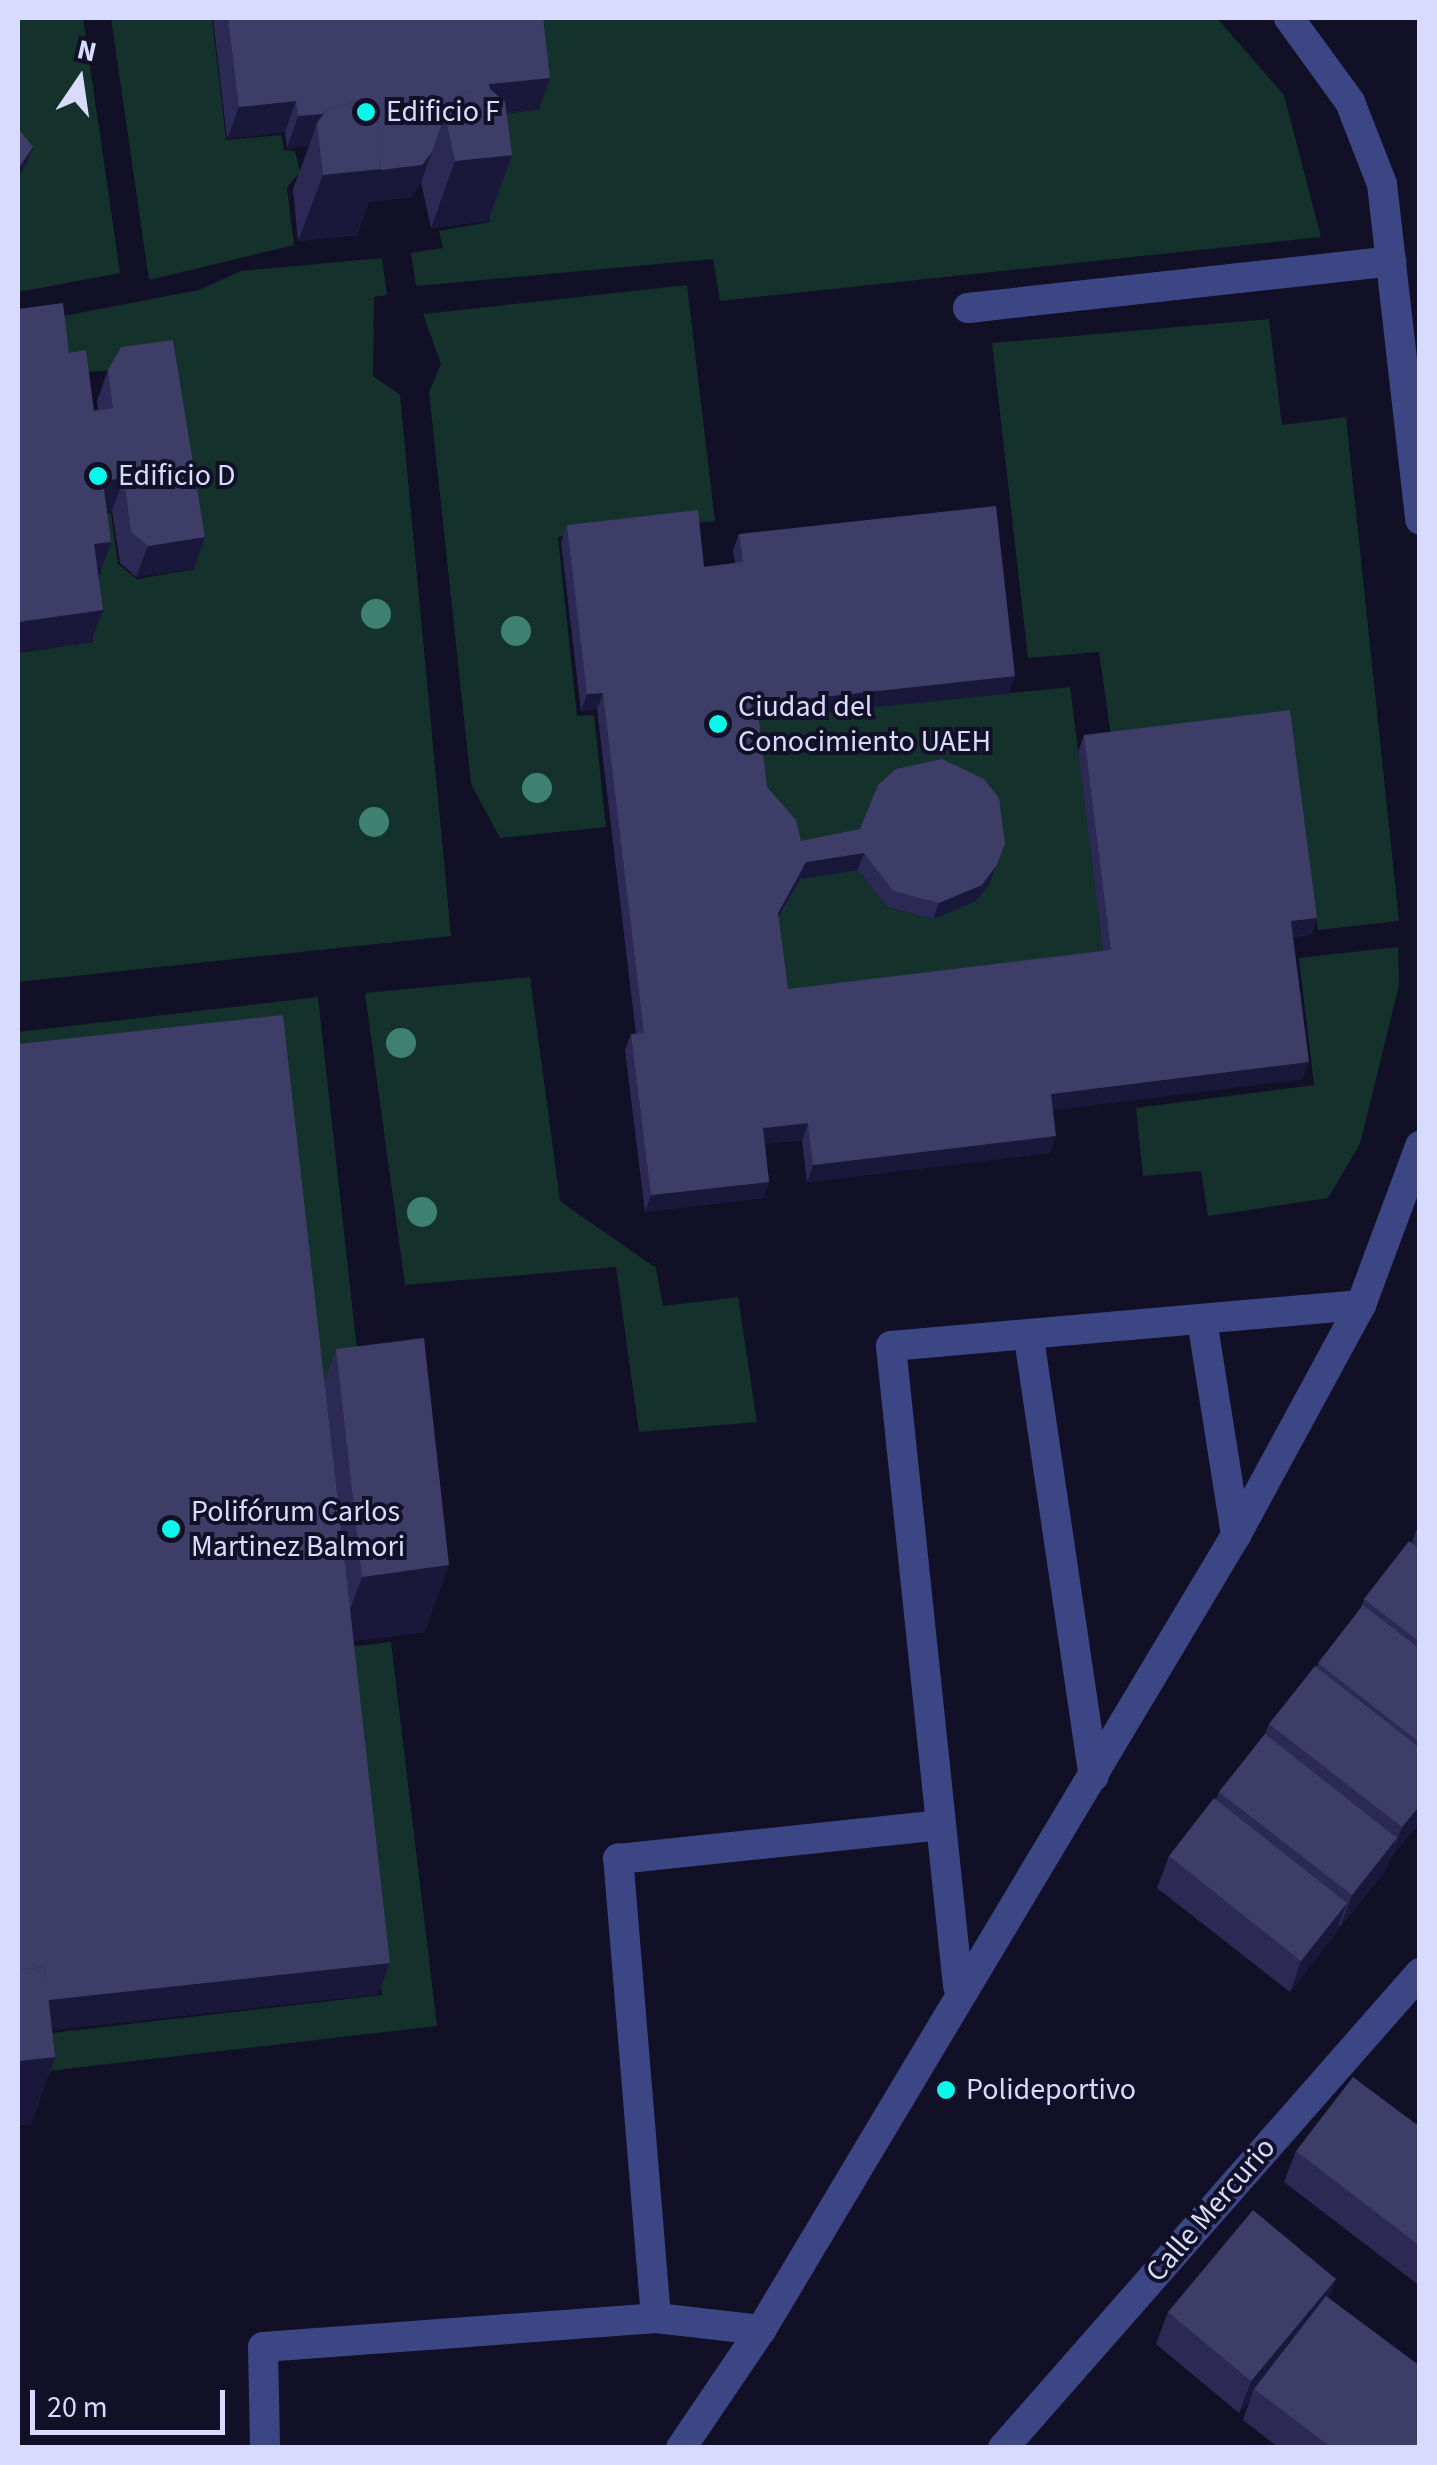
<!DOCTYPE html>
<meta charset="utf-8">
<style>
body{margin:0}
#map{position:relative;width:1437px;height:2465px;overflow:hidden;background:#111027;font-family:"Source Sans 3",sans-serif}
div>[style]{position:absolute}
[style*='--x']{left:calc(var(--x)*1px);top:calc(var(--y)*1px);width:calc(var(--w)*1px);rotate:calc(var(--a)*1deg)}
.green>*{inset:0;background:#14312b}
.minor>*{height:30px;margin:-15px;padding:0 15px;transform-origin:15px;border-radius:15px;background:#3d4685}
.trees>*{width:30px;height:30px;margin:-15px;border-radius:50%;background:#3f8170}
.wall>*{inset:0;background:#2c2a55}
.shaded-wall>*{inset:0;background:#19183b}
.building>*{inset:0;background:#3e3d67}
.dots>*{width:28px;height:28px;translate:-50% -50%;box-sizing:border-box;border:5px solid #111027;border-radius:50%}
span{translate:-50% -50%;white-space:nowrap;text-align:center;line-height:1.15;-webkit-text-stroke:8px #111027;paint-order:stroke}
.poi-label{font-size:30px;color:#d8dafe}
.left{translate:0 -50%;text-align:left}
.street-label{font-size:30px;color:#d8dafe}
.frame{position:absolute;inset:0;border:20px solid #d8dafe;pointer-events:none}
.north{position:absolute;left:30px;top:30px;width:100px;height:100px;-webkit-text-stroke:8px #111027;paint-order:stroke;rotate:13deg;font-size:28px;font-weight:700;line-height:40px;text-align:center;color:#d8dafe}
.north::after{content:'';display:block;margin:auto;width:35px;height:45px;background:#d8dafe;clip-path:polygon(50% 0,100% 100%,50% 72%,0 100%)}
.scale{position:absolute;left:30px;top:2390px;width:195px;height:45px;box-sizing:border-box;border:5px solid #d8dafe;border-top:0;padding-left:12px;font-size:30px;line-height:35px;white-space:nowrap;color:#d8dafe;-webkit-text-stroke:8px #111027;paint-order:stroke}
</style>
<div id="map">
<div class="green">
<i style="clip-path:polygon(18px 18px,83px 18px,120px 273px,18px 292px)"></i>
<i style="clip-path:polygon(111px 18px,212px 18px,226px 140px,282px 135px,284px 150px,295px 151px,300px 172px,287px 188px,294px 245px,149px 280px)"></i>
<i style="clip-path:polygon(529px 18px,1217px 18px,1284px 95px,1321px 237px,720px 301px,713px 259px,416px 286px,411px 253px,443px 248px,439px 231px,490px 222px,480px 118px,540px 109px)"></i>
<i style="clip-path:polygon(382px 258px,387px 295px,374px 297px,373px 376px,400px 395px,451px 936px,18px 982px,18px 653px,93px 642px,84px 578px,101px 574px,94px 514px,111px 513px,118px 564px,137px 579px,195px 569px,164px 367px,70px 373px,63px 316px,199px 290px,241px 271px)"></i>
<i style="clip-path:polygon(687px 285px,715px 521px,558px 537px,577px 716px,594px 715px,606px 827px,500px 838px,471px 784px,429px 392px,441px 364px,423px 314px)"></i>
<i style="clip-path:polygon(1269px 319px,1282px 425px,1346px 417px,1399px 921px,1318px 930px,1288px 722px,1112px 743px,1099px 652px,1028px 658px,992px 343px)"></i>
<i style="clip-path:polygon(1070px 687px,1105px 966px,782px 1006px,772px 929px,800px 879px,858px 870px,887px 907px,933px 919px,976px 901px,999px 860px,872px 801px,854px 846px,795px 857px,761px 803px,751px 720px)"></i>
<i style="clip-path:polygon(1398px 947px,1399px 985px,1360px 1144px,1328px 1198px,1208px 1216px,1201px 1171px,1143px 1176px,1136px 1108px,1314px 1085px,1299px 958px)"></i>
<i style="clip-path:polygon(530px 977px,560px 1201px,656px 1268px,663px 1306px,738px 1297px,757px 1422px,639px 1432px,616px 1267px,405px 1285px,365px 993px)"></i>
<i style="clip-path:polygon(318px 997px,363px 1404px,315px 1410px,18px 1072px,18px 1032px)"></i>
<i style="clip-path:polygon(391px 1642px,437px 2026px,39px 2072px,34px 2035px,382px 1995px,341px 1648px)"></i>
</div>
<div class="minor">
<i style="--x:1289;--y:18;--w:104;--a:54"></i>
<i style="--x:1350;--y:102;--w:88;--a:68.7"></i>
<i style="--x:1382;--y:184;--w:338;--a:83.5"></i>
<i style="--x:968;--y:308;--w:426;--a:-6.3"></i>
<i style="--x:1202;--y:1320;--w:218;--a:81"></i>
<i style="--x:1029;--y:1338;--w:443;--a:81.6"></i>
<i style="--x:958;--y:1986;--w:643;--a:-95.98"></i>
<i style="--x:891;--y:1346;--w:472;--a:-5"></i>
<i style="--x:656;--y:2318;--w:461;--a:-94.7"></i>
<i style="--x:618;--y:1859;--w:318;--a:-6"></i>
<i style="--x:265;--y:2448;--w:101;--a:-91.1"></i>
<i style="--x:263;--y:2347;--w:394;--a:-4.2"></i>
<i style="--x:656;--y:2318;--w:106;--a:6.5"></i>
<i style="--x:681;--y:2448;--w:143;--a:-55.9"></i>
<i style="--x:761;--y:2330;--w:926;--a:-59.14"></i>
<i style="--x:1236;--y:1535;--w:262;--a:-61.5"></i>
<i style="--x:1361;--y:1305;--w:170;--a:-69.6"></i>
<i style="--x:1003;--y:2448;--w:632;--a:-48.72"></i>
</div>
<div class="trees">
<i style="left:376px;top:614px"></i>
<i style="left:516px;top:631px"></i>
<i style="left:537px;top:788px"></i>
<i style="left:374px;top:822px"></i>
<i style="left:401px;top:1043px"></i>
<i style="left:422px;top:1212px"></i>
</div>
<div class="wall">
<i style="clip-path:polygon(213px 18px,543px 18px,539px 109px,507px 113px,512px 155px,488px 221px,431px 228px,421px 182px,411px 197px,369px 202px,357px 235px,298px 241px,293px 189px,309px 146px,287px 148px,285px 132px,227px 139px)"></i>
<i style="clip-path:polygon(18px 309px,69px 353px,94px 411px,98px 410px,97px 401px,108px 370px,205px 537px,194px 568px,136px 577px,120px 563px,112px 510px,107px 511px,100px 573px,98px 573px,103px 610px,91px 642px,18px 652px)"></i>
<i style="clip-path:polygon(567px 525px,704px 567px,735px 563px,733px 550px,739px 534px,1015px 676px,1009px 693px,759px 719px,767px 787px,801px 841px,1005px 844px,990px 883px,976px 901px,933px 919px,887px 907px,858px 870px,800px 879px,779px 918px,788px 989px,1103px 951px,1078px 752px,1084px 735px,1317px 918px,1311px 935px,1293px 937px,1303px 1079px,1053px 1110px,1050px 1153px,807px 1182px,802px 1140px,765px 1144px,769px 1182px,763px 1198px,645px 1212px,625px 1050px,631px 1034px,636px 1034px,597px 709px,581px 711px,561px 542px)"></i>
<i style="clip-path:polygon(18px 1044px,324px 1383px,336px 1349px,425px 1632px,353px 1641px,378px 1994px,52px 2030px,55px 2057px,31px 2124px,18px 2125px)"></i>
<i style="clip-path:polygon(1420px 1526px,1420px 1822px,1390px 1858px,1386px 1870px,1340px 1927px,1339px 1925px,1335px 1934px,1290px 1992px,1157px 1888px,1169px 1856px,1216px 1800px,1219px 1792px,1265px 1734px,1269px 1724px,1316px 1667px,1360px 1610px,1364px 1599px,1412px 1542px,1416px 1531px)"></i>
<i style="clip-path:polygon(1420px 2127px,1420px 2286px,1284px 2182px,1296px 2151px)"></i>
<i style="clip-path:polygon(1336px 2279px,1329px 2298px,1420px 2448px,1279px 2448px,1243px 2420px,1250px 2400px,1239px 2413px,1156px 2344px,1168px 2312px)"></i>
</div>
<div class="shaded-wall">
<i style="clip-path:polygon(550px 78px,539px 109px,486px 115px,445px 115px,437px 137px,425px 108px,489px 84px)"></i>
<i style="clip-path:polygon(296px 101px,285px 132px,227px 139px,239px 107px)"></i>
<i style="clip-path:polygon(358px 110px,317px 123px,309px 146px,287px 148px,298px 116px)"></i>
<i style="clip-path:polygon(33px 147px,27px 163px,18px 177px,18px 169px)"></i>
<i style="clip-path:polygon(432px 152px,421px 182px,411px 197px,369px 202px,357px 235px,298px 241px,323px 175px)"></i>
<i style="clip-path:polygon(512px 155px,488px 221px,431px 228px,455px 161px)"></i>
<i style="clip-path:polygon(124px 478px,112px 510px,92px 513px,103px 481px)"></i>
<i style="clip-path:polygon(205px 537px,194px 568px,136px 577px,148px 546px)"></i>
<i style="clip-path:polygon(111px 542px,100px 573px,82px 576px,94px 544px)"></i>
<i style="clip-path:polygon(103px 610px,91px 642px,18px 652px,18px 622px)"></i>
<i style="clip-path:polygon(1015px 676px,1009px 693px,751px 720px,757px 704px)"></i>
<i style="clip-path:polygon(603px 693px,597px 709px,581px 711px,587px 694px)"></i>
<i style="clip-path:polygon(864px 853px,858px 870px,800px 879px,772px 929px,778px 913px,806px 862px)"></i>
<i style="clip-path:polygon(996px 866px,990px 883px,976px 901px,933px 919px,939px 903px)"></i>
<i style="clip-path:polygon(1317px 918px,1311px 935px,1285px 937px,1291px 921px)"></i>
<i style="clip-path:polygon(1309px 1062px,1303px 1079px,1045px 1111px,1051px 1094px)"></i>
<i style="clip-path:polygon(808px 1123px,802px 1140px,757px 1145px,763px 1128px)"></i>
<i style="clip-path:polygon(1056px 1136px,1050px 1153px,807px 1182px,813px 1165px)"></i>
<i style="clip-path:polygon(769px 1182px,763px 1198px,645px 1212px,651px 1195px)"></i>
<i style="clip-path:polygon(449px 1565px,425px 1632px,338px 1643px,362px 1577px)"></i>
<i style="clip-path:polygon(1420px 1805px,1420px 1822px,1390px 1859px,1402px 1827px)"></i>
<i style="clip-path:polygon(1397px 1838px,1386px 1870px,1340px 1927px,1352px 1895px)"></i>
<i style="clip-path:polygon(1347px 1903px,1335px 1934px,1290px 1992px,1301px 1961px)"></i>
<i style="clip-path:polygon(390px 1963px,378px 1994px,18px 2034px,18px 2003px)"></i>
<i style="clip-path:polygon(55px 2057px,31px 2124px,18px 2125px,18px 2061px)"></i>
<i style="clip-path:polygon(1336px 2279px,1325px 2311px,1254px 2389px,1250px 2400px,1239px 2413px,1251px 2381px)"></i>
</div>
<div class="building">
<i style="clip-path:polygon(228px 18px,543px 18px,550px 78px,489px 84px,490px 89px,460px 93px,452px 105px,425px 108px,442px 123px,432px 152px,422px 165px,381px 170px,377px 121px,357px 102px,328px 108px,323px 114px,298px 116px,296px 101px,239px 107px)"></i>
<i style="clip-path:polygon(489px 88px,505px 102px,512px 155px,455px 161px,445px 115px,460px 93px)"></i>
<i style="clip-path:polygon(357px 102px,377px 121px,381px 169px,323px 175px,317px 123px,328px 108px)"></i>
<i style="clip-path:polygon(18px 128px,33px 147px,18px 169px)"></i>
<i style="clip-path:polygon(63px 303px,69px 353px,86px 350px,94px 411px,113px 408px,108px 370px,121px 347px,173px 340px,205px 537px,148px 546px,131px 532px,124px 478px,103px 481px,111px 542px,94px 544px,103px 610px,18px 622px,18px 309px)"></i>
<i style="clip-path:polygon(996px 506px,1015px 676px,757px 704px,767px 787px,796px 820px,801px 841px,860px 829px,878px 785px,896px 769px,942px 759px,984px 779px,999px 798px,1005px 844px,996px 866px,982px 885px,939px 903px,893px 891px,864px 853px,806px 862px,778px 913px,788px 989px,1111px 950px,1084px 735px,1290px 710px,1317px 918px,1291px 921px,1309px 1062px,1051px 1094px,1056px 1136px,813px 1165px,808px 1123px,763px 1128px,769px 1182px,651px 1195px,631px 1034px,644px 1033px,603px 693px,587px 694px,567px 525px,698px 510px,704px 567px,743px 562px,739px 534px)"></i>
<i style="clip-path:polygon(283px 1015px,390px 1963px,48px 2000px,45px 1967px,18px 1970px,18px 1044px)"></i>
<i style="clip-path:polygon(424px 1338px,449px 1565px,362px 1577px,336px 1349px)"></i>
<i style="clip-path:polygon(1409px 1541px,1420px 1549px,1420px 1642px,1364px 1599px)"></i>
<i style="clip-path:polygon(1363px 1605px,1420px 1649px,1420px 1743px,1318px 1663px)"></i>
<i style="clip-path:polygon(1315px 1666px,1420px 1748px,1420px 1805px,1402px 1827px,1269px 1724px)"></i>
<i style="clip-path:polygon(1265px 1734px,1397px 1838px,1352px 1895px,1219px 1792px)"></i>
<i style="clip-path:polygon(1214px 1798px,1347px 1903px,1301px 1961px,1169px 1856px)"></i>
<i style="clip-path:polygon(45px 1967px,55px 2057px,18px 2061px,18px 1970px)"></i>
<i style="clip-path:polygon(1353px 2077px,1420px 2127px,1420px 2246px,1296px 2151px)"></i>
<i style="clip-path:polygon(1253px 2210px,1336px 2279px,1251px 2381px,1168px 2312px)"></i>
<i style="clip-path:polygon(1326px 2296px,1420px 2366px,1420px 2448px,1332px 2448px,1254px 2389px)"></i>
</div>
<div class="dots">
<i style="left:366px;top:112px;background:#0af8ea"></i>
<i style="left:98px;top:476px;background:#0af8ea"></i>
<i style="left:718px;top:724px;background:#0af8ea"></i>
<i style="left:171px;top:1529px;background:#0af8ea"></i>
<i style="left:946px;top:2090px;background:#0af8ea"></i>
</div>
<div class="poi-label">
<span class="left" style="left:386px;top:112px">Edificio F</span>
<span class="left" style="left:118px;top:476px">Edificio D</span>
<span class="left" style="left:738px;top:724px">Ciudad del<br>Conocimiento UAEH</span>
<span class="left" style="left:191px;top:1529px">Polifórum Carlos<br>Martinez Balmori</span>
<span class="left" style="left:966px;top:2090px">Polideportivo</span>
</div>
<div class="street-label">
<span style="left:1211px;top:2210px;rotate:-49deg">Calle Mercurio</span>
</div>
<div class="frame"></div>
<div class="north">N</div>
<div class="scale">20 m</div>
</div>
